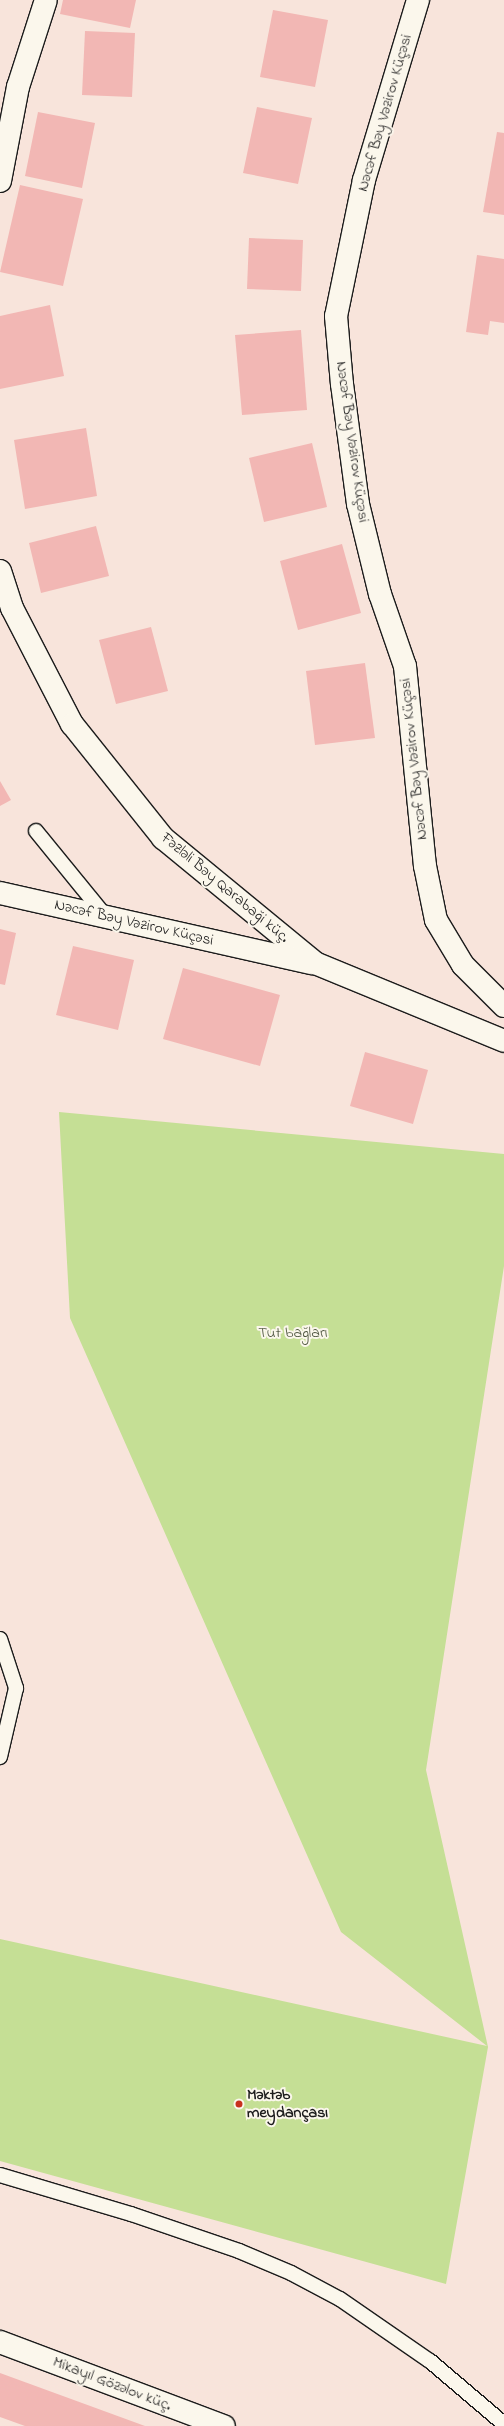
<!DOCTYPE html>
<meta charset="utf-8">
<style>
body{margin:0}
#map{position:relative;width:504px;height:2426px;overflow:hidden;background:#f8e4db;font-family:"Indie Flower",sans-serif}
div>[style]{position:absolute}
[style*='--x']{left:calc(var(--x)*1px);top:calc(var(--y)*1px);width:calc(var(--w)*1px);rotate:calc(var(--a)*1deg)}
.green>*{inset:0;background:#c5df95}
.building>*{inset:0;background:#f2b7b4}
.roads{filter:drop-shadow(1px 0 #1c1c1c) drop-shadow(-1px 0 #1c1c1c) drop-shadow(0 1px #1c1c1c) drop-shadow(0 -1px #1c1c1c)}
.service>*{height:14px;margin:-7px;padding:0 7px;transform-origin:7px;border-radius:7px;background:#fbf7ec}
.minor>*{height:22px;margin:-11px;padding:0 11px;transform-origin:11px;border-radius:11px;background:#fbf7ec}
.dots>*{width:11px;height:11px;translate:-50% -50%;box-sizing:border-box;border:2px solid #fbf7ec;border-radius:50%}
span{translate:-50% -50%;white-space:nowrap;text-align:center;line-height:1.15;-webkit-text-stroke:4px #fbf7ec;paint-order:stroke}
.street-label{font-size:16px;color:#1c1c1c}
.park-label{font-size:16px;color:#4f5640}
.poi-label{font-size:16px;color:#1c1c1c;font-weight:700}
.left{translate:0 -50%;text-align:left}
</style>
<div id="map">
<div class="green">
<i style="clip-path:polygon(59px 1112px,504px 1154px,504px 1266px,426px 1770px,488px 2047px,446px 2284px,0 2161px,0 1939px,487px 2046px,341px 1932px,70px 1318px)"></i>
</div>
<div class="building">
<i style="clip-path:polygon(63px 0,136px 0,130px 28px,60px 14px)"></i>
<i style="clip-path:polygon(273px 10px,328px 20px,315px 87px,260px 77px)"></i>
<i style="clip-path:polygon(85px 31px,135px 33px,132px 97px,82px 95px)"></i>
<i style="clip-path:polygon(257px 107px,312px 118px,298px 184px,243px 173px)"></i>
<i style="clip-path:polygon(38px 112px,95px 123px,82px 188px,25px 176px)"></i>
<i style="clip-path:polygon(497px 132px,504px 133px,504px 215px,483px 212px)"></i>
<i style="clip-path:polygon(20px 185px,83px 199px,63px 286px,0 272px)"></i>
<i style="clip-path:polygon(249px 238px,303px 240px,301px 291px,247px 289px)"></i>
<i style="clip-path:polygon(477px 255px,504px 259px,504px 323px,490px 321px,488px 335px,466px 332px)"></i>
<i style="clip-path:polygon(50px 305px,64px 376px,0 389px,0 316px)"></i>
<i style="clip-path:polygon(301px 330px,307px 410px,242px 415px,235px 335px)"></i>
<i style="clip-path:polygon(86px 428px,97px 496px,25px 509px,14px 440px)"></i>
<i style="clip-path:polygon(312px 443px,327px 507px,264px 522px,249px 458px)"></i>
<i style="clip-path:polygon(96px 526px,109px 576px,41px 593px,29px 543px)"></i>
<i style="clip-path:polygon(342px 544px,361px 613px,298px 630px,280px 561px)"></i>
<i style="clip-path:polygon(151px 627px,168px 691px,116px 704px,99px 640px)"></i>
<i style="clip-path:polygon(365px 663px,375px 738px,315px 745px,306px 671px)"></i>
<i style="clip-path:polygon(0 781px,11px 800px,0 806px)"></i>
<i style="clip-path:polygon(0 929px,16px 933px,5px 985px,0 984px)"></i>
<i style="clip-path:polygon(73px 946px,134px 960px,118px 1030px,56px 1015px)"></i>
<i style="clip-path:polygon(183px 968px,280px 995px,260px 1066px,163px 1039px)"></i>
<i style="clip-path:polygon(365px 1052px,428px 1070px,413px 1124px,350px 1106px)"></i>
<i style="clip-path:polygon(0 2373px,145px 2426px,25px 2426px,0 2417px)"></i>
</div>
<div class="roads">
<div class="service">
<i style="--x:36;--y:831;--w:112;--a:50.8"></i>
<i style="--x:0;--y:1639;--w:52;--a:71.9"></i>
<i style="--x:16;--y:1688;--w:71;--a:103.1"></i>
<i style="--x:0;--y:2175;--w:137;--a:16.6"></i>
<i style="--x:131;--y:2214;--w:114;--a:18.9"></i>
<i style="--x:239;--y:2251;--w:56;--a:22.9"></i>
<i style="--x:291;--y:2273;--w:55;--a:28"></i>
<i style="--x:340;--y:2299;--w:109;--a:34.6"></i>
<i style="--x:430;--y:2361;--w:97;--a:40.4"></i>
</div>
<div class="minor">
<i style="--x:418;--y:0;--w:188;--a:106.7"></i>
<i style="--x:364;--y:180;--w:139;--a:101.6"></i>
<i style="--x:336;--y:316;--w:68;--a:85"></i>
<i style="--x:342;--y:384;--w:121;--a:82.4"></i>
<i style="--x:358;--y:504;--w:93;--a:76.3"></i>
<i style="--x:380;--y:594;--w:76;--a:70.9"></i>
<i style="--x:405;--y:666;--w:201;--a:84.3"></i>
<i style="--x:425;--y:866;--w:55;--a:78.5"></i>
<i style="--x:436;--y:920;--w:52;--a:59"></i>
<i style="--x:463;--y:965;--w:58;--a:45"></i>
<i style="--x:0;--y:181;--w:96;--a:-79.2"></i>
<i style="--x:18;--y:87;--w:91;--a:-72.2"></i>
<i style="--x:0;--y:571;--w:39;--a:72"></i>
<i style="--x:12;--y:608;--w:131;--a:62.7"></i>
<i style="--x:72;--y:724;--w:146;--a:51.4"></i>
<i style="--x:163;--y:838;--w:197;--a:39.4"></i>
<i style="--x:315;--y:963;--w:204;--a:22.4"></i>
<i style="--x:0;--y:893;--w:319;--a:12.7"></i>
<i style="--x:0;--y:2342;--w:239;--a:20.6"></i>
</div>
</div>
<div class="dots">
<i style="left:239px;top:2104px;background:#c8321e"></i>
</div>
<div class="street-label">
<span style="left:385px;top:113px;rotate:-74deg">Nəcəf Bəy Vəzirov Küçəsi</span>
<span style="left:352px;top:442px;rotate:82deg">Nəcəf Bəy Vəzirov Küçəsi</span>
<span style="left:414px;top:759px;rotate:-96deg">Nəcəf Bəy Vəzirov Küçəsi</span>
<span style="left:225px;top:888px;rotate:40deg">Fəzləli Bəy Qarabaği küç.</span>
<span style="left:134px;top:923px;rotate:13deg">Nəcəf Bəy Vəzirov Küçəsi</span>
<span style="left:112px;top:2384px;rotate:21deg">Mikayıl Gözəlov küç.</span>
</div>
<div class="park-label">
<span style="left:293px;top:1333px">Tut bağları</span>
</div>
<div class="poi-label">
<span class="left" style="left:247px;top:2104px">Məktəb<br>meydançası</span>
</div>
</div>
